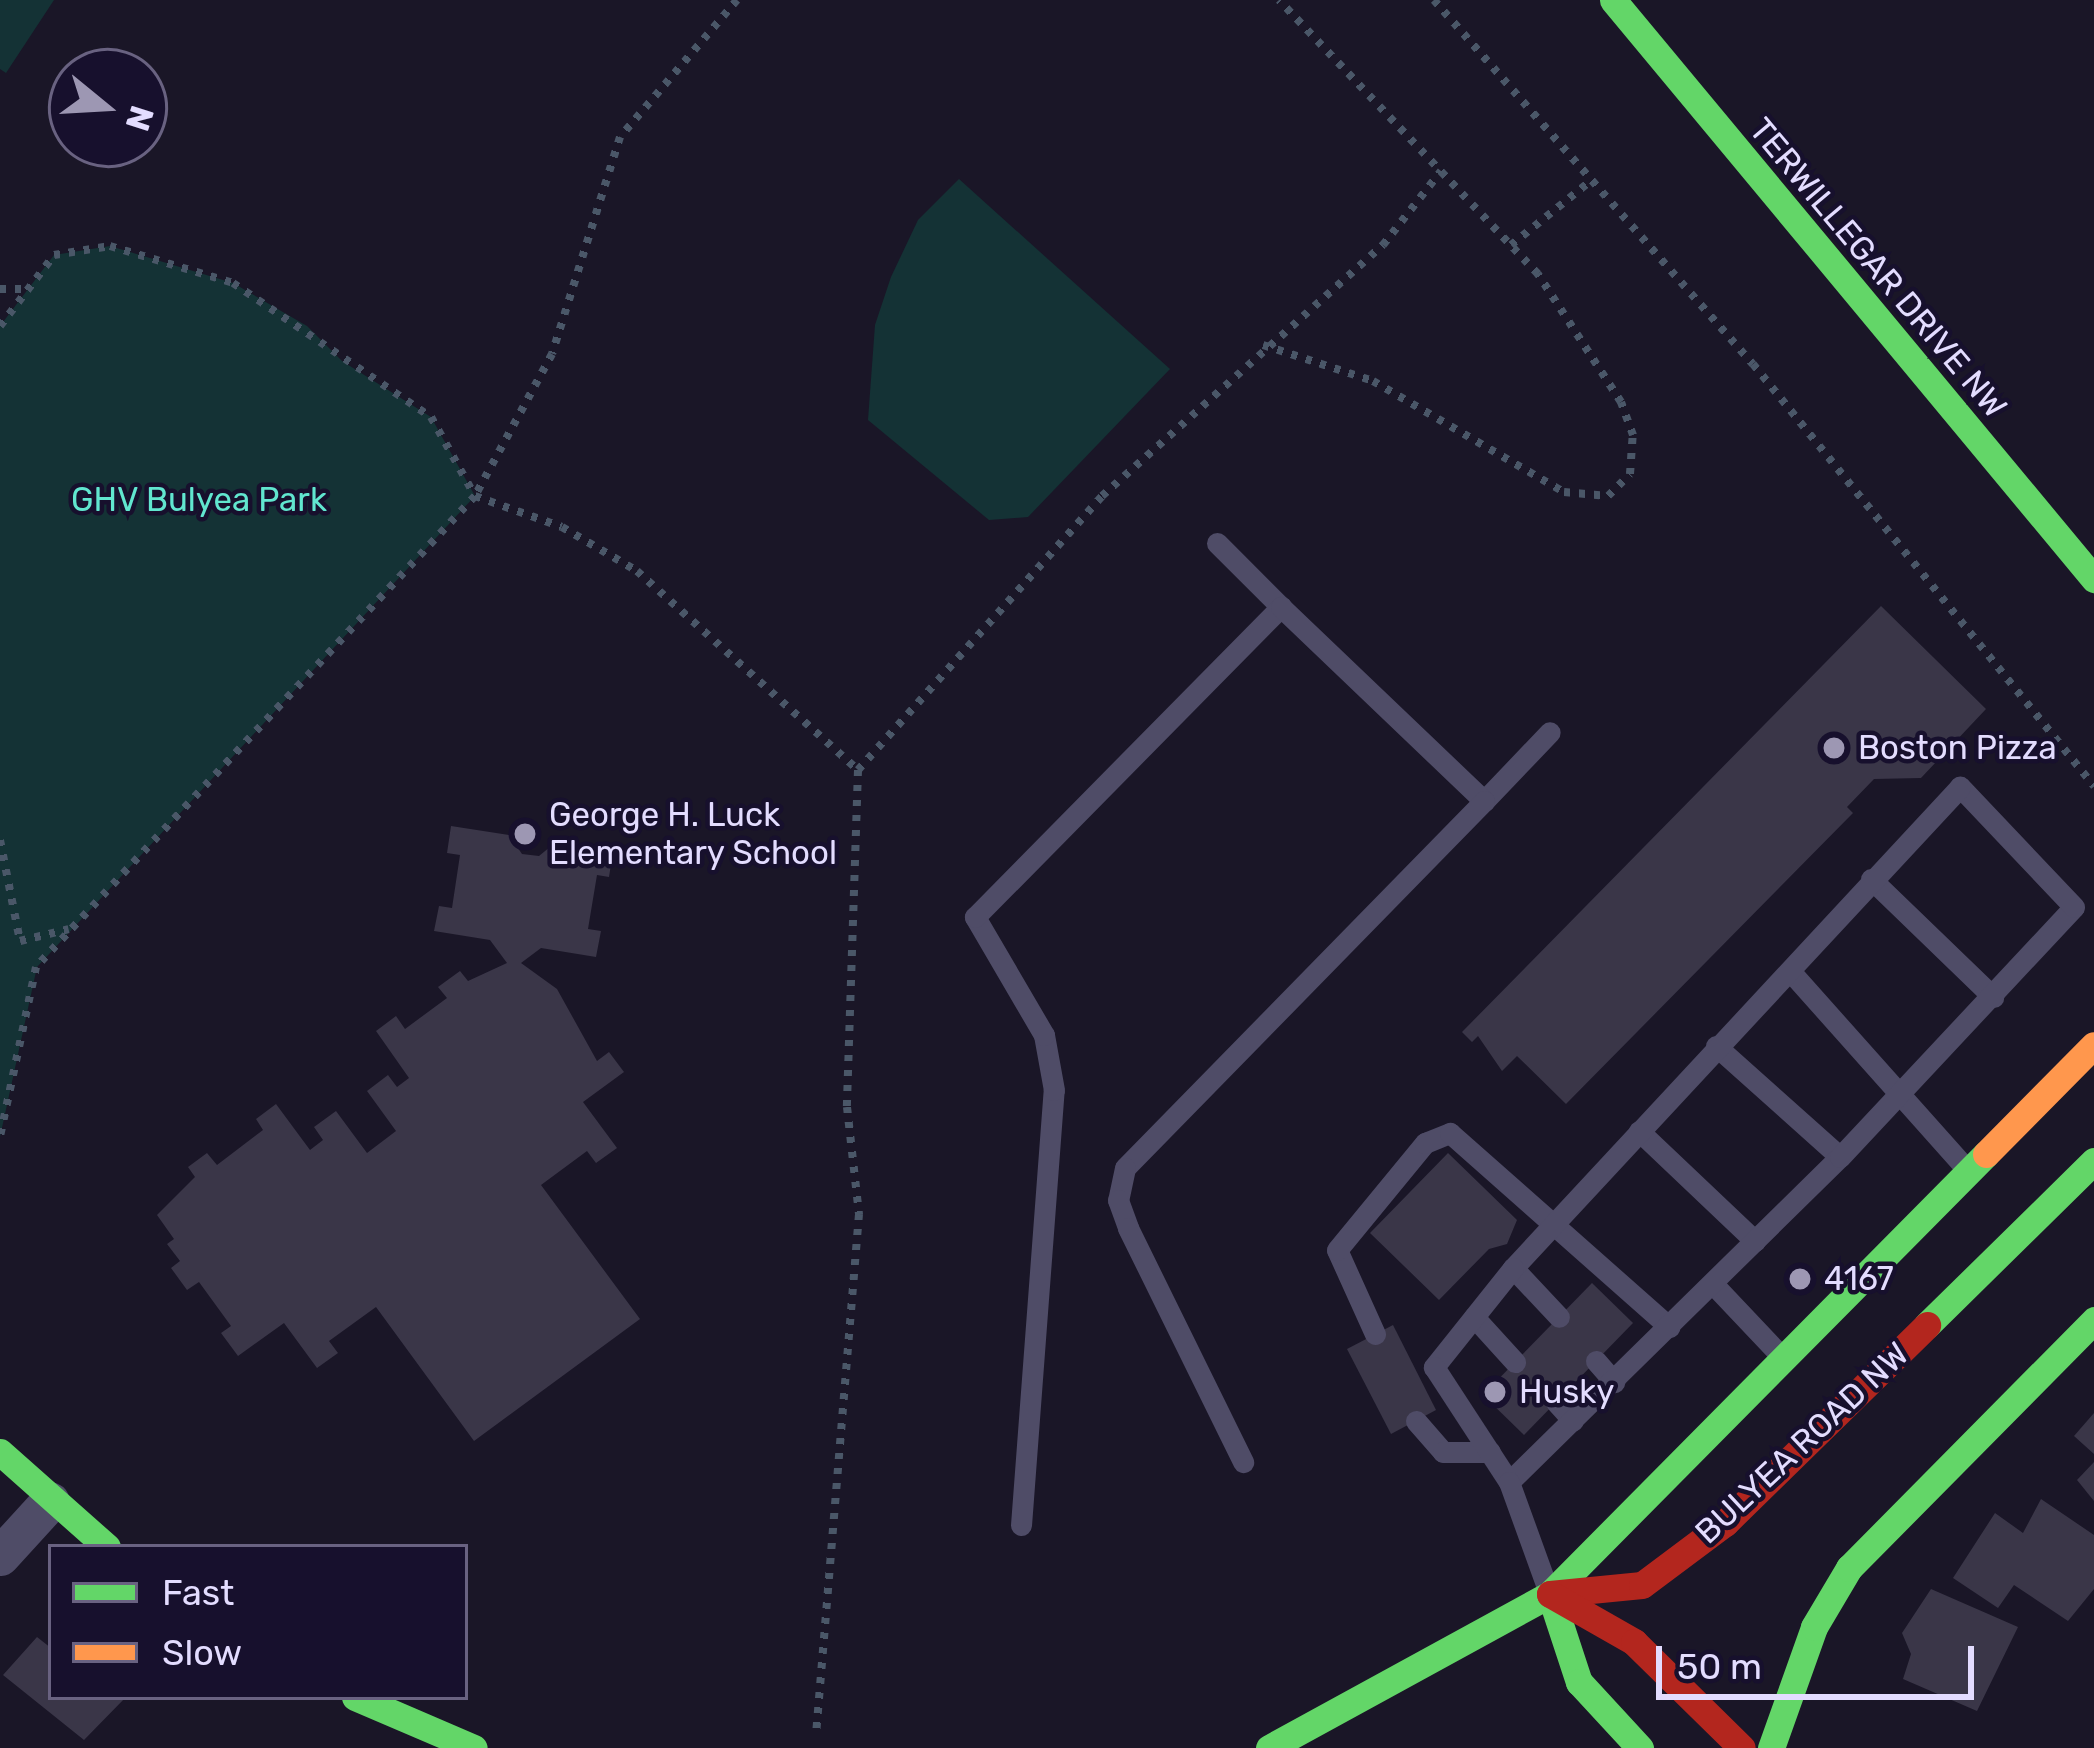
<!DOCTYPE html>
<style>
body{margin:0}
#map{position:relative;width:2094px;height:1748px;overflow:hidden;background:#1a1627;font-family:Rubik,sans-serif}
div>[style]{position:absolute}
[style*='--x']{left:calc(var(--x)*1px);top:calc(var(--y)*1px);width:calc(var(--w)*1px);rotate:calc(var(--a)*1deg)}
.green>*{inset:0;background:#143235}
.building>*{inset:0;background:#3a3648}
.path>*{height:8px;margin-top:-4px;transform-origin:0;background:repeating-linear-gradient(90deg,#4a5768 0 6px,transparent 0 15px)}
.lane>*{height:21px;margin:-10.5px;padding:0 10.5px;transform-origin:10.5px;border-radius:10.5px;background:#4f4c67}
.street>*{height:39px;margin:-19.5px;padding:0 19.5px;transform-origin:19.5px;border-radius:19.5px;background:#4f4c67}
.fast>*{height:27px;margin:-13.5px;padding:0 13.5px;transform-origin:13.5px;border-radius:13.5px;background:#63d668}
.slow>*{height:27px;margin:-13.5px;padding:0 13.5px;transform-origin:13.5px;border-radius:13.5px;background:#ff974d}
.jam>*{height:27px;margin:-13.5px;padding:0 13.5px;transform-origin:13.5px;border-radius:13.5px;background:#b3261e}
.dots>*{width:33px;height:33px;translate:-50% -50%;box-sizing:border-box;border:6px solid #17102d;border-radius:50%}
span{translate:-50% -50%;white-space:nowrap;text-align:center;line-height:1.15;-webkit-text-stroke:9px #17102d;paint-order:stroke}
.street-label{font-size:33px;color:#e3dcff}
.park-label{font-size:33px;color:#61e6cf}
.poi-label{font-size:33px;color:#e3dcff}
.left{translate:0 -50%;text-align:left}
.legend{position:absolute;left:48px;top:1544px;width:420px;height:156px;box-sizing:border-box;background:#17102d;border:3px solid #696281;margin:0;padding:15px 21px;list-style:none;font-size:36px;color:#e3dcff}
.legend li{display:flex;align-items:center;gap:24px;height:60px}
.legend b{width:60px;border:3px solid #696281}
.north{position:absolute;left:48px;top:48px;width:120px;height:120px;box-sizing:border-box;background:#17102d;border:3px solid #696281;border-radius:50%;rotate:108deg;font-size:33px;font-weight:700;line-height:48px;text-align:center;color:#e3dcff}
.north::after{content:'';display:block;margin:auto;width:42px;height:54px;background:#9d97b3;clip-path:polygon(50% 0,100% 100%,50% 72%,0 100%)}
.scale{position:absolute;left:1656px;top:1646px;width:318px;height:54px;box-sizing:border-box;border:6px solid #e3dcff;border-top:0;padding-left:15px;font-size:36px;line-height:42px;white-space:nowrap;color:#e3dcff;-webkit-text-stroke:9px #17102d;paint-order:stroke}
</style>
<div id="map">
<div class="green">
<i style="clip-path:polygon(0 0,54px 0,6px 73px,0 69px)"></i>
<i style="clip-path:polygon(959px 179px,1170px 369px,1028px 517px,989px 520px,868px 420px,875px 325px,891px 277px,918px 220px)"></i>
<i style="clip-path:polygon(110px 246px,233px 283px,307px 326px,342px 361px,431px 417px,475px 496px,37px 967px,0 1137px,0 326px,54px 255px)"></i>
</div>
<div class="building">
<i style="clip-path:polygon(1881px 606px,1986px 709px,1921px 778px,1874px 779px,1847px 807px,1853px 813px,1566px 1104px,1517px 1056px,1502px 1071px,1478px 1036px,1472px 1042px,1462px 1032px)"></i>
<i style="clip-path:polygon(451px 826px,509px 835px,522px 854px,539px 856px,556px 842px,613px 852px,609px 877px,597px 875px,588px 929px,601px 931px,596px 957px,541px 948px,521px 963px,557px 989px,597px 1061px,609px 1052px,624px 1072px,583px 1102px,617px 1148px,596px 1163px,587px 1151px,541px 1185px,640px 1319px,474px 1441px,376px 1307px,329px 1341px,338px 1353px,317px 1368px,284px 1323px,238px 1356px,221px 1333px,231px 1326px,199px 1282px,187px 1290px,171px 1268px,180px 1261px,167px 1244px,174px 1239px,157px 1215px,195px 1177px,188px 1167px,207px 1153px,217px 1165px,263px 1130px,256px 1119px,276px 1104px,310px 1150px,323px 1140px,314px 1127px,336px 1111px,367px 1153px,396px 1131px,367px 1091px,388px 1075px,397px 1087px,409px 1078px,376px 1031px,396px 1016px,405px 1029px,447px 998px,438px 987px,460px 971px,468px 981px,507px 963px,490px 940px,434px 931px,439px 906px,452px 908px,460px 855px,447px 853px)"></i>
<i style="clip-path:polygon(1448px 1153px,1517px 1220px,1507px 1244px,1489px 1249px,1439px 1300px,1370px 1233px)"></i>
<i style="clip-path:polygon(1592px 1283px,1633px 1323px,1524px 1435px,1483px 1395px)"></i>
<i style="clip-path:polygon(1393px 1325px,1436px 1410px,1391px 1434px,1347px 1349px)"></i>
<i style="clip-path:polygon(2094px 1413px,2094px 1454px,2074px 1436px)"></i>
<i style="clip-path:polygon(2094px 1462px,2094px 1501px,2077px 1480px)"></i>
<i style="clip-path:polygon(2041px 1499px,2094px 1535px,2094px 1589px,2068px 1621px,2014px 1585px,1998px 1608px,1953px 1578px,1995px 1513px,2023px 1533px)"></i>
<i style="clip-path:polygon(1931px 1589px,2018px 1627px,1977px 1711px,1903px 1679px,1911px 1654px,1902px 1633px)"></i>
<i style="clip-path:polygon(37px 1637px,51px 1648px,51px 1697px,126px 1697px,84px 1740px,3px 1675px)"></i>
</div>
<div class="path">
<i style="--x:737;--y:0;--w:180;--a:130.5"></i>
<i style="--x:620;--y:137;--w:227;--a:107.4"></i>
<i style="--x:552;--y:354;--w:162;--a:118.5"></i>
<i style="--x:475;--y:496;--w:92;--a:19.6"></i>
<i style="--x:562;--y:527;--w:87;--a:30.4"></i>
<i style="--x:637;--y:571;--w:297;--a:42"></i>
<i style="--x:858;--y:770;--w:337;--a:91.9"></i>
<i style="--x:847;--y:1107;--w:108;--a:83.6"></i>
<i style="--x:859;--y:1214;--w:523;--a:94.72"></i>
<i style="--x:1434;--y:0;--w:484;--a:48.8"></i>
<i style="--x:1753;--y:364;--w:543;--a:51.06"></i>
<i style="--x:1511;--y:245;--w:97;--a:-38.8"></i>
<i style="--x:0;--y:289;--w:28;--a:0"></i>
<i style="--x:0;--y:326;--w:89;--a:-52.7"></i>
<i style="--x:54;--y:255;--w:57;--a:-9.1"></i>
<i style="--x:110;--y:246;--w:128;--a:16.7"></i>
<i style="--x:233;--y:283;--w:239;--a:34.1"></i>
<i style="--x:431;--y:417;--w:90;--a:60.9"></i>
<i style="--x:475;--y:496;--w:644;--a:132.99"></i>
<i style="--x:36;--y:967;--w:174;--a:102"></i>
<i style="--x:1263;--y:345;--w:116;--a:18.1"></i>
<i style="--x:1373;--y:381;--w:221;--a:30.2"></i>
<i style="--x:1564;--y:492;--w:44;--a:5.2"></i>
<i style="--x:1608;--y:496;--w:31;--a:-45"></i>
<i style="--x:1630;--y:474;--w:39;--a:-86"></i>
<i style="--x:1633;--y:435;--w:35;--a:-110"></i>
<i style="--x:1621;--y:402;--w:153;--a:-123"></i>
<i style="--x:1538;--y:274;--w:377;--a:-133.4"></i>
<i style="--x:858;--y:770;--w:367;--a:-48.3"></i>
<i style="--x:1102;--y:496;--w:377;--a:-41.8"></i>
<i style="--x:1383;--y:245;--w:94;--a:-51.9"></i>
<i style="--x:0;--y:840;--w:103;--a:78.8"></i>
<i style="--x:20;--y:941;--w:50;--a:-13.8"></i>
</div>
<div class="lane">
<i style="--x:1217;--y:543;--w:91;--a:45"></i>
<i style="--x:1484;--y:801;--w:95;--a:-46.3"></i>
<i style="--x:1871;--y:879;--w:170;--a:44"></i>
<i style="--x:1790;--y:971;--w:268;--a:48.3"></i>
<i style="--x:1716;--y:1046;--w:166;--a:41.8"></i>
<i style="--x:1639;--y:1131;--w:160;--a:43.5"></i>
<i style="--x:1513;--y:1268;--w:67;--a:46.8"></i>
<i style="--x:1713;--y:1284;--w:103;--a:46.6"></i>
<i style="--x:1474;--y:1317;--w:61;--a:47.7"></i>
<i style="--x:1375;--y:1334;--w:92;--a:-114.3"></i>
<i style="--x:1337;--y:1250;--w:139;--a:-50.6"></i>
<i style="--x:1425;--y:1143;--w:27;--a:-22"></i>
<i style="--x:1450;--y:1133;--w:293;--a:41.5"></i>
<i style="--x:1596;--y:1361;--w:28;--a:49"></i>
<i style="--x:1556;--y:1402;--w:25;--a:48"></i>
<i style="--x:1416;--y:1421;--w:41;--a:48.9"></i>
<i style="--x:1443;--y:1452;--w:47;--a:0"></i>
<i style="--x:1509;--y:1482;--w:464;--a:-44.5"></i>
<i style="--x:1840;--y:1157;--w:342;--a:-46.9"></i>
<i style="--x:2074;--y:907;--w:166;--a:-133.5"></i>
<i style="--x:1960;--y:787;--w:657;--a:132.9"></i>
<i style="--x:1513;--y:1268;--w:127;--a:128.6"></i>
<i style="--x:1434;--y:1367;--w:137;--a:56.9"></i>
<i style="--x:1509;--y:1482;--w:112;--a:70.1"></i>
<i style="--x:1021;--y:1525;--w:436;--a:-85.7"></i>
<i style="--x:1054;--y:1090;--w:56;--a:-100.3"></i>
<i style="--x:1044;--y:1035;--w:137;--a:-120.3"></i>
<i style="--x:975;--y:917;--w:436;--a:-45.4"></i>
<i style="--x:1281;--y:607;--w:281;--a:43.7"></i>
<i style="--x:1484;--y:801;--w:513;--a:134.37"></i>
<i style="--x:1125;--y:1168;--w:33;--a:102"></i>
<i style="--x:1118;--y:1200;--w:30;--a:70"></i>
<i style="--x:1128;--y:1228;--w:261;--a:63.8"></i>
</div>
<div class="street">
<i style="--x:0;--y:1556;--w:74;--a:-47.7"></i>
</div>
<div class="fast">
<i style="--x:1613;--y:0;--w:753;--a:50.28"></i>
<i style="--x:1927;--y:1325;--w:234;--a:-44.5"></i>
<i style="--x:0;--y:1452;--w:143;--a:41.6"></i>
<i style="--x:1550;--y:1594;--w:93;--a:71.8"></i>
<i style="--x:1579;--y:1682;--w:90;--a:47.3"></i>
<i style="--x:355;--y:1697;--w:129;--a:23.2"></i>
<i style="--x:1269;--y:1748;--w:320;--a:-28.7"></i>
<i style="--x:1550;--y:1594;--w:619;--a:-45.26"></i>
<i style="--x:1771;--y:1748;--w:128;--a:-70.4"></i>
<i style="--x:1814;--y:1627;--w:69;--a:-59.3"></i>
<i style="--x:1849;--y:1568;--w:349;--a:-45.3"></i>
</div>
<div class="slow">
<i style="--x:1986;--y:1154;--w:153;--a:-45.3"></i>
</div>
<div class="jam">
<i style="--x:1550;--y:1594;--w:92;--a:-5.6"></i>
<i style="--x:1642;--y:1585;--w:104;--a:-36.8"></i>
<i style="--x:1725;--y:1523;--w:283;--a:-44.4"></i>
<i style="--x:1550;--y:1594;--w:97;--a:29.7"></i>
<i style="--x:1634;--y:1642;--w:151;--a:44.5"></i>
</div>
<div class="dots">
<i style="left:1834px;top:748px;background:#9d97b3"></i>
<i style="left:525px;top:834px;background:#9d97b3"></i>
<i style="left:1800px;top:1279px;background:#9d97b3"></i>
<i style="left:1495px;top:1392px;background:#9d97b3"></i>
</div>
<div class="street-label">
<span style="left:1878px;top:268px;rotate:50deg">TERWILLEGAR DRIVE NW</span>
<span style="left:1802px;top:1443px;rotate:-43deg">BULYEA ROAD NW</span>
</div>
<div class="park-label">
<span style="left:199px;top:500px">GHV Bulyea Park</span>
</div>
<div class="poi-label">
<span class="left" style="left:1858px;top:748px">Boston Pizza</span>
<span class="left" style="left:549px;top:834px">George H. Luck<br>Elementary School</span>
<span class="left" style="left:1824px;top:1279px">4167</span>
<span class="left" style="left:1519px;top:1392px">Husky</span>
</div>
<ul class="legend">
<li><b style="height:15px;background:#63d668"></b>Fast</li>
<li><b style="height:15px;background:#ff974d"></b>Slow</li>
</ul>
<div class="north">N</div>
<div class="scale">50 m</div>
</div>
